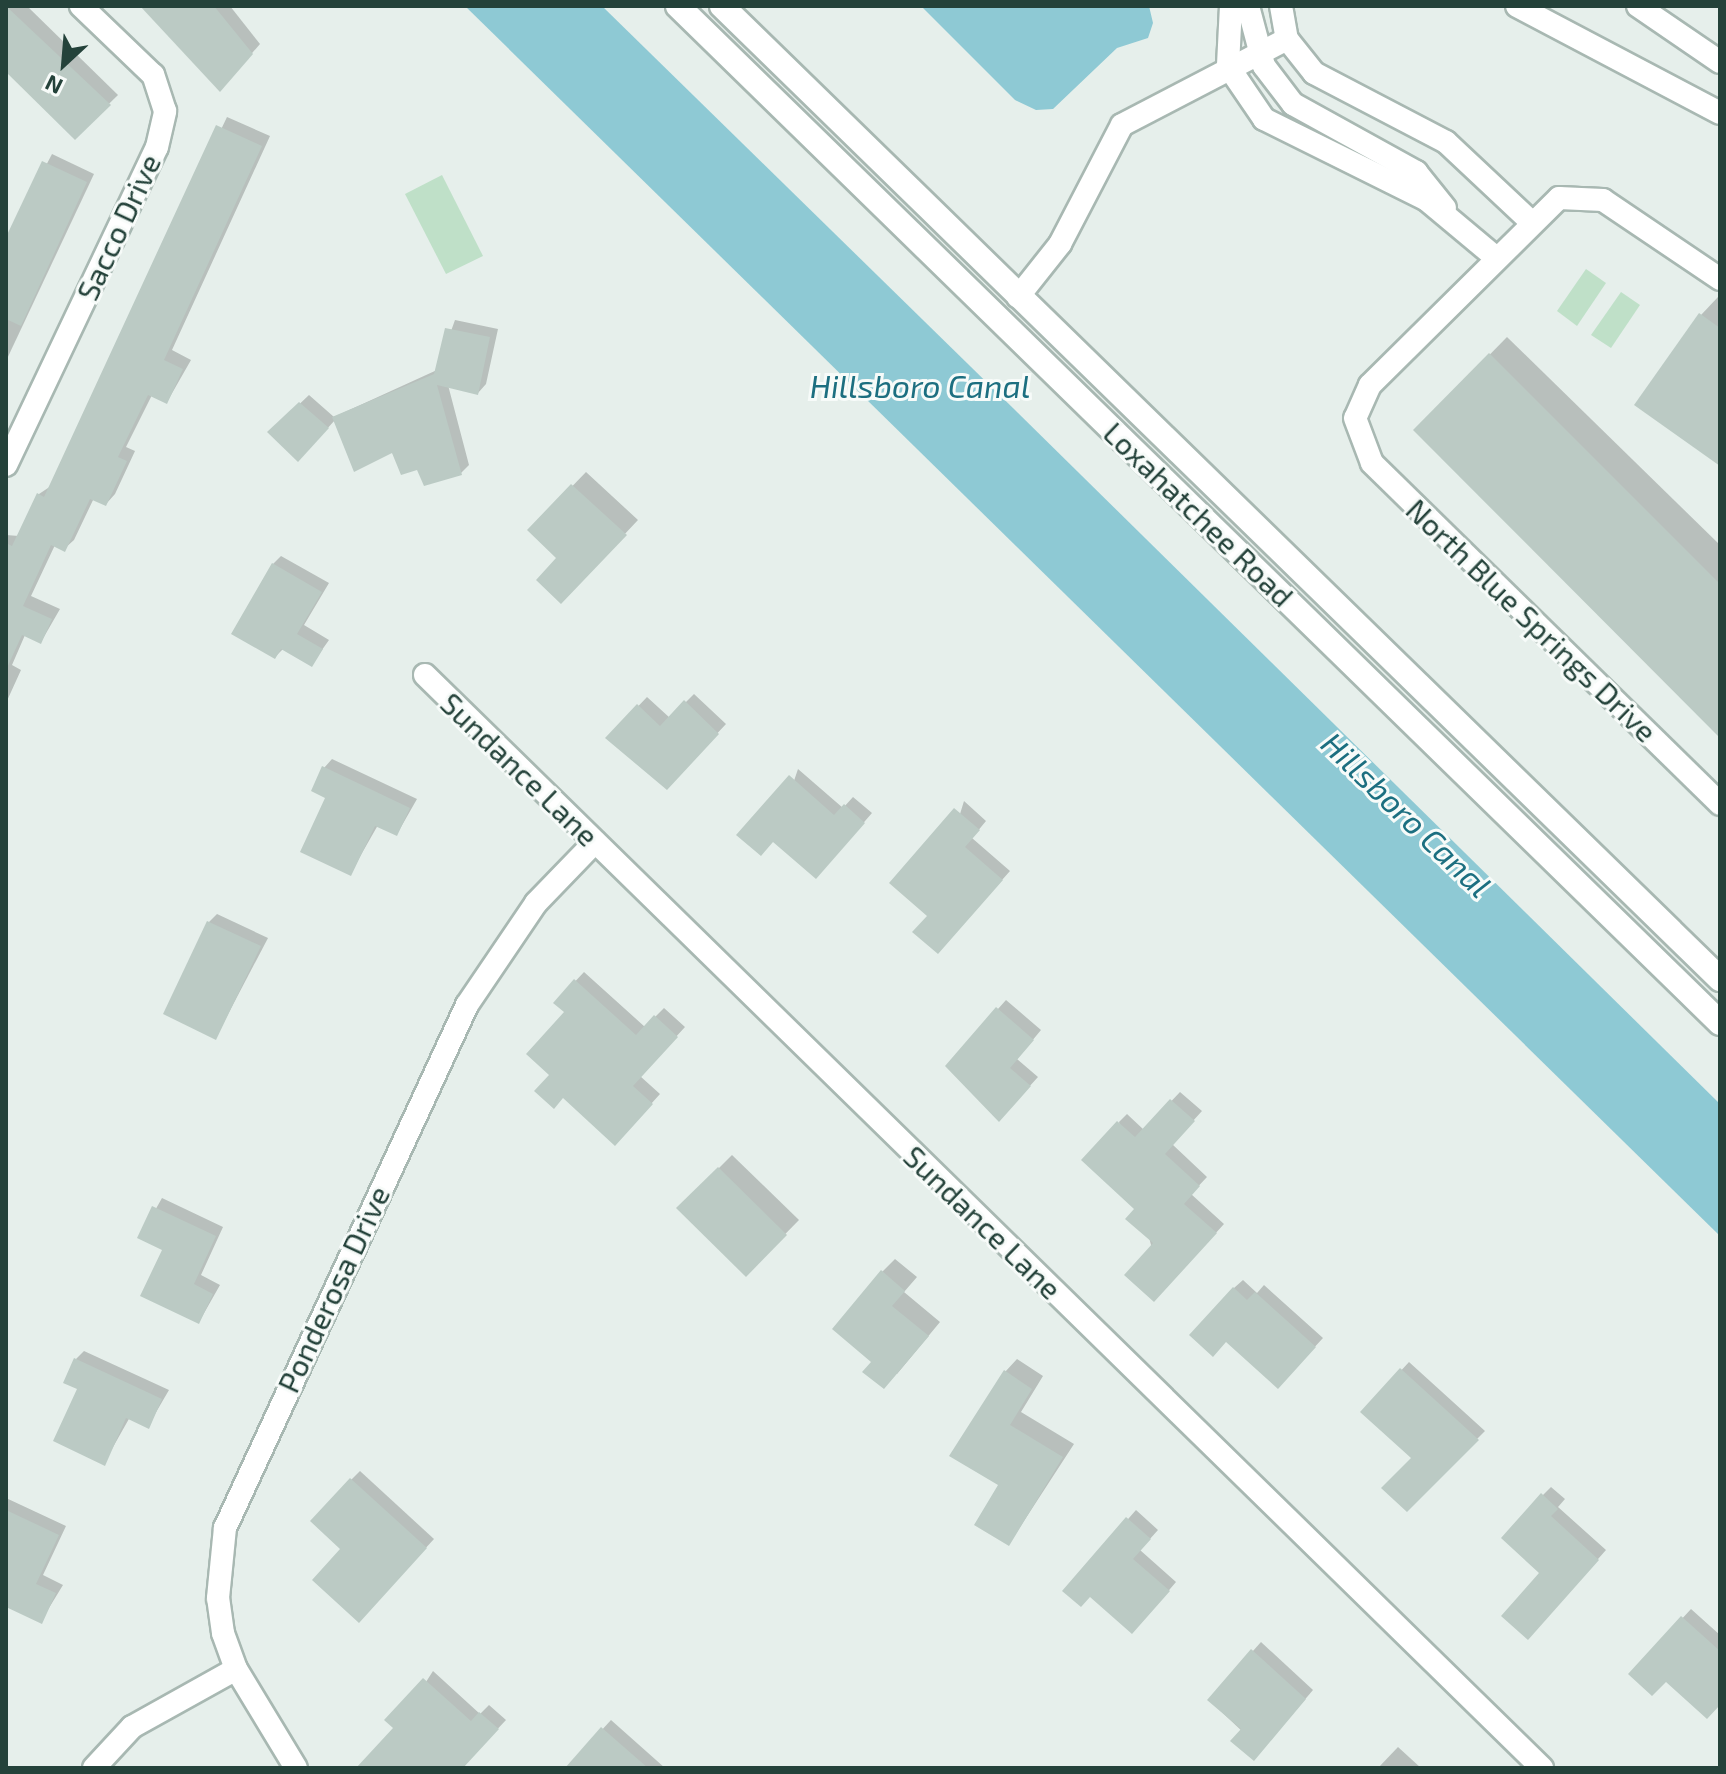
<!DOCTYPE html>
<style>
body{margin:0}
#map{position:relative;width:1726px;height:1774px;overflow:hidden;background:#e6efeb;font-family:"Exo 2",sans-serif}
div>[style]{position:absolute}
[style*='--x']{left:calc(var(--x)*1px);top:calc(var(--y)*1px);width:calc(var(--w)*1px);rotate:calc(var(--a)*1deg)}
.green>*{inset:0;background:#bfe0c8}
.water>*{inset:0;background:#8ec9d4}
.shadow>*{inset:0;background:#0003}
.building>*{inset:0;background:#bbcac4}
.roads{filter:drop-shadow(2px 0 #a8b8b2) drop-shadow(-2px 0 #a8b8b2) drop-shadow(0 2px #a8b8b2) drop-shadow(0 -2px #a8b8b2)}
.street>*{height:22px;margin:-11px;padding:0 11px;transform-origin:11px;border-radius:11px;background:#fff}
.secondary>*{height:24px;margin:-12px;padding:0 12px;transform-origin:12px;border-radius:12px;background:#fff}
span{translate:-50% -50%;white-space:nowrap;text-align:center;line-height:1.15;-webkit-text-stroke:6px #f7fbf9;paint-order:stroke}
.street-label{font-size:30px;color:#24423a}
.water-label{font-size:32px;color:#1c6f80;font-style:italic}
.frame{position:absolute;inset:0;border:8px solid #24423a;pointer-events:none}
.north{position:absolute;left:24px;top:24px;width:80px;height:80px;-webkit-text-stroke:6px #f7fbf9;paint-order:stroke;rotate:206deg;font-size:22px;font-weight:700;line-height:32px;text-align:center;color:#24423a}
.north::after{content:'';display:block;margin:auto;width:28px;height:36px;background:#24423a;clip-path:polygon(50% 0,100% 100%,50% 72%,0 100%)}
</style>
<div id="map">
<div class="green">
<i style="clip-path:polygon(442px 175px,483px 256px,446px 274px,405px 194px)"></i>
<i style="clip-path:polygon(1586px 269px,1606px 283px,1577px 326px,1557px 311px)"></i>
<i style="clip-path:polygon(1621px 292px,1640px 305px,1611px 348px,1591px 335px)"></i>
</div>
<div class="water">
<i style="clip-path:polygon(465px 6px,602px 6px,1015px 410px,1720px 1104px,1720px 1236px)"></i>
<i style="clip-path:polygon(921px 6px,1149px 6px,1153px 23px,1148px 38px,1117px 48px,1053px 109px,1036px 110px,1015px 100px)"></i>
</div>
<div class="shadow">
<i style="clip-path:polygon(6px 6px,27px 6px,118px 95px,75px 137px,6px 70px)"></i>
<i style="clip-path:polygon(145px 6px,230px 6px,260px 44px,220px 90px)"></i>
<i style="clip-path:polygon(227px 117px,270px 136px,172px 350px,191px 360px,167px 402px,152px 395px,126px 447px,135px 451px,115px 494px,106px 504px,94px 498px,74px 540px,64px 549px,55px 545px,31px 596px,60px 609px,41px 642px,25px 635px,12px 665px,21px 670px,6px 703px,6px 535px,19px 536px,39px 494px,51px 486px)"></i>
<i style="clip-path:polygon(52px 154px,94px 174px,6px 361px,6px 242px)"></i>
<i style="clip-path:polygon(1718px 297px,1720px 298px,1720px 463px,1701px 315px)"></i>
<i style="clip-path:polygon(455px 320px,498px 329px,486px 384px,478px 393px,448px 385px,469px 465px,461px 473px,418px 468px,335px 420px,307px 451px,270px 432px,309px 395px,334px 417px,437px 370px)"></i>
<i style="clip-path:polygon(1507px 337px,1720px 545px,1720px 731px,1416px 430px)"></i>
<i style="clip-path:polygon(586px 472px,638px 520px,574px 588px,559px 558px,530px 530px)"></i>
<i style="clip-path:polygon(281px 556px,329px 583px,304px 625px,329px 640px,312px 664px,284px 648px,275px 657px,273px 564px)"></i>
<i style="clip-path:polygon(694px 694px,726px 724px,667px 787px,608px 738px,647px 697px,670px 718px)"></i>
<i style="clip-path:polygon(332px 759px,417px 799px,397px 834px,378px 825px,350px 874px,324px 768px)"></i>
<i style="clip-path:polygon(798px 769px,843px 808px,853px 797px,872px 813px,824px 868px,774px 840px)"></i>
<i style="clip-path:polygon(964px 801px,986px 821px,972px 838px,1010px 871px,946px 943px,929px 915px)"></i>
<i style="clip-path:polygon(217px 914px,268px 938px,216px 1037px,209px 922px)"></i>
<i style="clip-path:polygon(584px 972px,645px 1027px,664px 1008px,685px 1027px,640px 1076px,660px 1094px,623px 1135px,552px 1075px,566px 1012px,555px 1003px)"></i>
<i style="clip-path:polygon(1006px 1000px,1041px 1030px,1017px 1059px,1038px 1077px,1007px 1111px,948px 1065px)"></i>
<i style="clip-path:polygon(1180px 1092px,1202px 1111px,1172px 1144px,1207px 1177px,1191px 1194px,1224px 1224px,1163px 1291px,1119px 1122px,1127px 1114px,1144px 1130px)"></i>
<i style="clip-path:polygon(732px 1155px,799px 1220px,746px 1274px,679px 1208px)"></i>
<i style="clip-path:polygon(162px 1198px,223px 1227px,201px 1275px,220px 1285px,199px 1322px,164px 1249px,140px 1237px)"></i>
<i style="clip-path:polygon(895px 1259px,917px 1277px,904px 1292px,940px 1322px,897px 1374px,873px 1361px,882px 1272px)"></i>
<i style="clip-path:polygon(1243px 1280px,1257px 1293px,1264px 1285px,1323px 1338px,1286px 1378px,1227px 1340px,1234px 1288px)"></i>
<i style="clip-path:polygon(84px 1351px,169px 1390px,148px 1426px,130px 1417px,104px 1463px,80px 1388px,76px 1359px)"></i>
<i style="clip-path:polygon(1017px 1359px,1043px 1376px,1021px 1412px,1074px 1444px,1009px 1544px,1001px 1485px,1005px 1372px)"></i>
<i style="clip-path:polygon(1409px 1362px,1485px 1431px,1407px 1509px,1414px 1458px,1363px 1412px)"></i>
<i style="clip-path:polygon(360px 1471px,434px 1539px,367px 1612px,343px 1549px,351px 1480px)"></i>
<i style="clip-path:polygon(1551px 1487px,1565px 1499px,1558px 1507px,1606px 1550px,1536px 1629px,1543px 1495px)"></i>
<i style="clip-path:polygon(6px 1498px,66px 1526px,43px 1575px,63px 1585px,41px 1621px,6px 1604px)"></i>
<i style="clip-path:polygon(1136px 1510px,1158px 1530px,1140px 1550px,1176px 1582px,1141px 1623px,1091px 1594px,1065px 1591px)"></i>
<i style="clip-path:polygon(1691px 1609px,1720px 1635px,1720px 1703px,1667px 1679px,1631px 1674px)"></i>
<i style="clip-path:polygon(1261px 1642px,1313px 1690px,1262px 1750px,1209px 1700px)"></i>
<i style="clip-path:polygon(433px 1671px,480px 1714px,489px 1705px,506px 1720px,461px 1768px,371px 1768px)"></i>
<i style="clip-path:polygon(611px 1720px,665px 1768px,567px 1768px)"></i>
<i style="clip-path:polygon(1398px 1747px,1421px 1768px,1378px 1768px)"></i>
</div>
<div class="building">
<i style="clip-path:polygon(6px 6px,111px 105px,75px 140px,6px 72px)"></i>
<i style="clip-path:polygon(140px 6px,214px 6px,253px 54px,220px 92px)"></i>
<i style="clip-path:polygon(216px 125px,262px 146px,164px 360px,183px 369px,167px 404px,148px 395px,118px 457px,127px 461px,106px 506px,90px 499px,65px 552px,51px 545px,23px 606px,52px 619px,41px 644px,22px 635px,6px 670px,6px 543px,12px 546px,37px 493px,44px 497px)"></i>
<i style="clip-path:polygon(42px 161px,87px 182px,21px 326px,6px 319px,6px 237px)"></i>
<i style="clip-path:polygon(1699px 313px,1720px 328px,1720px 466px,1634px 405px)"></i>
<i style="clip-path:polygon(445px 328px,490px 337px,478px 395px,437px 385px,462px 475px,424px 486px,417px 470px,401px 475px,392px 453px,354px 472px,332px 417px,434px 374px)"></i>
<i style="clip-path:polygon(1489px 353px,1720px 584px,1720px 738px,1413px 430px)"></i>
<i style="clip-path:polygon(299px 402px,329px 428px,298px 462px,267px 432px)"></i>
<i style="clip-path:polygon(571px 484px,627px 535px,561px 604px,536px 580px,556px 558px,527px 530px)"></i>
<i style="clip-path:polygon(272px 563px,322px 592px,297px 634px,323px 649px,312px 667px,281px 649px,275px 659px,231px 634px)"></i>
<i style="clip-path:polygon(684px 700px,719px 734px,667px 790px,605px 738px,637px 704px,660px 726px)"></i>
<i style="clip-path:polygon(322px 766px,410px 808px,397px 836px,375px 826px,351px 876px,300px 852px,325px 798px,311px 791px)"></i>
<i style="clip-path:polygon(789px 775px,834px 815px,844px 804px,865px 823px,816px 879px,773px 842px,761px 856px,736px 835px)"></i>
<i style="clip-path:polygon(954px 808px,980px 830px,965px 847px,1003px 880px,938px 954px,912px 932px,927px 916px,889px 883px)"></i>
<i style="clip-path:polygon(207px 921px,261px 946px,216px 1040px,163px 1014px)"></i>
<i style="clip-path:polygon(574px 979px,636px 1035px,654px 1015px,678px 1037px,633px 1086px,653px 1104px,615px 1146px,563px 1098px,554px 1109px,534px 1091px,549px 1075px,526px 1054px,564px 1012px,553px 1003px)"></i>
<i style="clip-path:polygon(996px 1007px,1034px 1040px,1010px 1068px,1031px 1086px,999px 1122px,945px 1066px)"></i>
<i style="clip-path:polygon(1170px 1099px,1195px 1121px,1165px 1154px,1200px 1186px,1184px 1204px,1217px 1233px,1154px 1302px,1124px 1275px,1153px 1243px,1125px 1219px,1134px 1209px,1081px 1160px,1117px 1121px,1135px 1137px)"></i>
<i style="clip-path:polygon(718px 1167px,787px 1235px,746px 1277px,676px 1208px)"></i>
<i style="clip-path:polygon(152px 1206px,216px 1236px,194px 1284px,213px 1294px,199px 1324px,140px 1296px,162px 1250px,137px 1238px)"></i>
<i style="clip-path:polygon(881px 1270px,905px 1291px,892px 1306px,929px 1336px,884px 1389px,862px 1372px,871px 1362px,832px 1329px)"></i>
<i style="clip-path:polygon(1233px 1287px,1247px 1300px,1255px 1292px,1316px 1347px,1278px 1389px,1226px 1342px,1213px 1357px,1189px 1335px)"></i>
<i style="clip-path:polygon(74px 1358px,162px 1399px,149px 1429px,126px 1418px,105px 1466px,53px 1441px,77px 1389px,63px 1383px)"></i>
<i style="clip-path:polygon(1400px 1368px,1479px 1440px,1407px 1512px,1381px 1488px,1411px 1458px,1360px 1412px)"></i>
<i style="clip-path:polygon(1004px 1370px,1032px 1389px,1010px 1425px,1063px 1457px,1009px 1546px,974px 1525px,998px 1485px,949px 1456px)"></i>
<i style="clip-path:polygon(350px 1478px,427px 1548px,359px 1623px,312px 1580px,340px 1549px,310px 1521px)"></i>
<i style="clip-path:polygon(1541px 1493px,1558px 1509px,1551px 1516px,1599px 1560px,1528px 1640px,1501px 1616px,1539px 1573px,1501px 1538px)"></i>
<i style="clip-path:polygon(6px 1510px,59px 1535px,36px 1584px,56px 1593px,42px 1624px,6px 1607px)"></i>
<i style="clip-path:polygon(1126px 1517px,1151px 1539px,1133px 1559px,1170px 1591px,1132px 1634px,1090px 1597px,1081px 1607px,1062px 1591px)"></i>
<i style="clip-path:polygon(1681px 1616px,1720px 1651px,1720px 1705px,1707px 1719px,1666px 1682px,1652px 1696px,1628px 1674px)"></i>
<i style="clip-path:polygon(1251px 1649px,1306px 1699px,1254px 1761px,1230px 1741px,1241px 1729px,1207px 1700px)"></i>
<i style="clip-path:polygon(423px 1678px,471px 1721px,479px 1712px,499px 1729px,463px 1768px,356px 1768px,393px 1728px,384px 1720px)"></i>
<i style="clip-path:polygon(601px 1727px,648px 1768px,565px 1768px)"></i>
</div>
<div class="roads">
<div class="street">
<i style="--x:1231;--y:6;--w:60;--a:92.9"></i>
<i style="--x:1228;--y:66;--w:64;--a:55.8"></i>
<i style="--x:1264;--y:119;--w:182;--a:26.4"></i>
<i style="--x:1427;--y:200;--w:87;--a:39.9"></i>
<i style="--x:1248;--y:6;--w:62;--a:75.1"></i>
<i style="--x:1264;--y:66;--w:48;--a:52.7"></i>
<i style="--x:1293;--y:104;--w:141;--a:28.9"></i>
<i style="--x:1416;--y:172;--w:46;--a:51.1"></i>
<i style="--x:1281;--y:6;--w:34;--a:80"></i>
<i style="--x:1287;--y:39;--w:43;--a:51.5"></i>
<i style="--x:1314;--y:73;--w:149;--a:27.6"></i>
<i style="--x:1446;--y:142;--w:114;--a:43.2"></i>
<i style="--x:1517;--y:6;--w:229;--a:27.8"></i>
<i style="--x:1638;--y:6;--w:99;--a:34.3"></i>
<i style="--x:1720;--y:279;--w:141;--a:-146"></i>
<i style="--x:1603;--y:200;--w:44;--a:-177.4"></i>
<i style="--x:1559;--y:198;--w:266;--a:135.3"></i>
<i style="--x:1370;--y:385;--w:36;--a:114"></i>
<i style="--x:1355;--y:418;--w:48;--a:69.3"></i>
<i style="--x:1372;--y:463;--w:487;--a:44.4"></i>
<i style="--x:1018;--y:297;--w:68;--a:-51.6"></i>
<i style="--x:1060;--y:244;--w:134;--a:-62.5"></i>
<i style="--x:1122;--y:125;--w:186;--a:-27.5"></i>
<i style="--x:6;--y:465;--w:352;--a:-64.6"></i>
<i style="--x:157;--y:147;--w:37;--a:-77"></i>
<i style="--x:165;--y:111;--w:38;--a:-108"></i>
<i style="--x:153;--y:75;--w:100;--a:-136.2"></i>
<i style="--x:425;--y:675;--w:1563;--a:44.38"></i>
<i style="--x:94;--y:1768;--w:56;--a:-47.2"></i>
<i style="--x:132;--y:1727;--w:119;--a:-29.1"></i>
<i style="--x:296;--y:1768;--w:116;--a:-121.2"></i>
<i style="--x:236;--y:1669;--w:38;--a:-110"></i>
<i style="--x:223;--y:1633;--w:35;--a:-98"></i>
<i style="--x:218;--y:1598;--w:70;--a:-84.3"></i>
<i style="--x:225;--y:1528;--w:576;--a:-65.17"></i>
<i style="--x:467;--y:1005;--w:123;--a:-55.9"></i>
<i style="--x:536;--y:903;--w:85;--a:-46"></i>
</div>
<div class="secondary">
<i style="--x:678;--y:6;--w:1456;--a:44.3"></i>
<i style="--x:722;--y:6;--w:1394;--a:44.27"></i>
</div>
</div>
<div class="street-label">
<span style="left:118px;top:227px;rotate:-65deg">Sacco Drive</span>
<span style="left:1199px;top:514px;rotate:44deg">Loxahatchee Road</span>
<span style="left:1532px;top:620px;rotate:44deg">North Blue Springs Drive</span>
<span style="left:520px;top:769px;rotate:44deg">Sundance Lane</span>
<span style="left:983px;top:1222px;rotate:44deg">Sundance Lane</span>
<span style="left:333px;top:1289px;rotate:-65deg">Ponderosa Drive</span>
</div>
<div class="water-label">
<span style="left:920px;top:385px">Hillsboro Canal</span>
<span style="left:1407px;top:814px;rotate:44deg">Hillsboro Canal</span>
</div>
<div class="frame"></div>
<div class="north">N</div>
</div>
